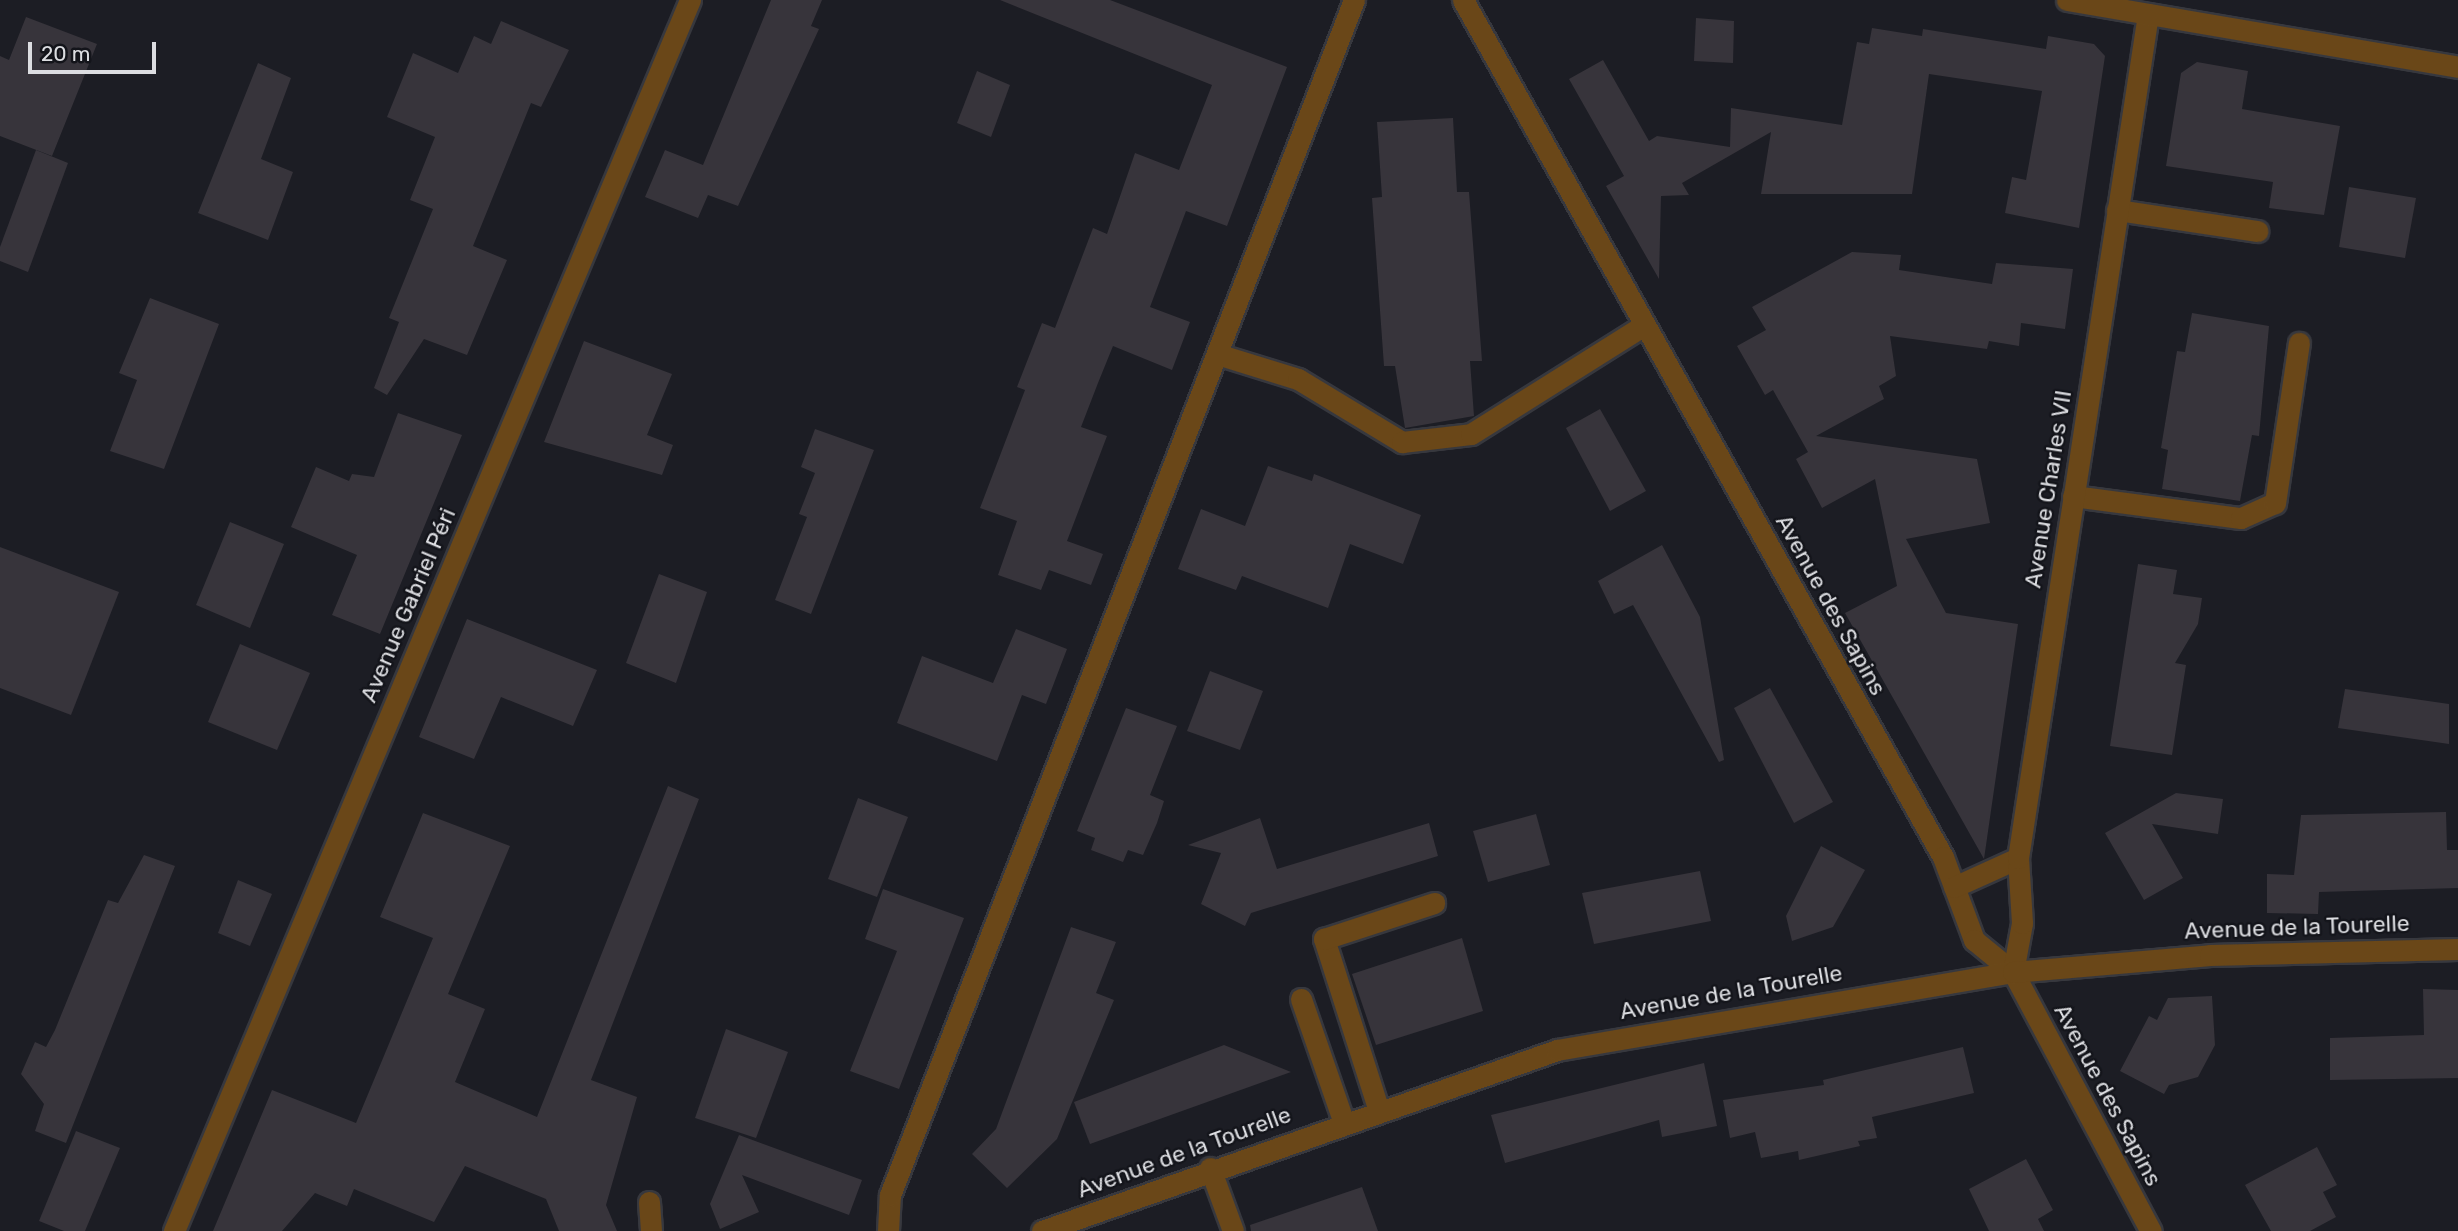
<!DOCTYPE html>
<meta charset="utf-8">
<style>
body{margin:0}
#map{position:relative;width:2458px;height:1231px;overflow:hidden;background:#1c1d24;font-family:Rubik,sans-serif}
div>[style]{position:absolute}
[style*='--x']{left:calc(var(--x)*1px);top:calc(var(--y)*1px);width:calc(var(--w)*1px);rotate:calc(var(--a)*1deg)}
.building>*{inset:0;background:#37343b}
.roads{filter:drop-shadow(2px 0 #37383e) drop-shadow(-2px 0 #37383e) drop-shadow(0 2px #37383e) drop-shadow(0 -2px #37383e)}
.service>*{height:21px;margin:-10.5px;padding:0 10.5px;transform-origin:10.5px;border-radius:10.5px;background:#6a4718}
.minor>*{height:21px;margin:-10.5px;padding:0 10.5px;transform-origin:10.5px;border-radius:10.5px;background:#6a4718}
.tertiary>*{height:21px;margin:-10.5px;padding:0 10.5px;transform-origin:10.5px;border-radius:10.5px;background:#6a4718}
span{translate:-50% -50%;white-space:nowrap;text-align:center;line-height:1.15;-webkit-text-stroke:5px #13141a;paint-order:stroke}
.street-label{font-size:23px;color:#dcdde1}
.scale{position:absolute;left:28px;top:42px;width:128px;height:32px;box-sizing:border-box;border:4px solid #dcdde1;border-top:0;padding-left:9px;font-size:21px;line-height:24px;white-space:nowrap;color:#dcdde1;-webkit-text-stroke:5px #13141a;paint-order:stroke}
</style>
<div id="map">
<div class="building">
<i style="clip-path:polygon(771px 0,822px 0,811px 26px,819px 29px,738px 206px,708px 195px,698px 218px,645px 197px,665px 150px,703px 165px)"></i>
<i style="clip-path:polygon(1000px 0,1110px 0,1287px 67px,1227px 226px,1186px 211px,1150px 307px,1190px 322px,1172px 370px,1113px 346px,1098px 383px,1081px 427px,1107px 436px,1067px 541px,1103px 554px,1091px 585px,1049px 570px,1041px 590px,998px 575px,1017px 521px,980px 508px,1025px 390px,1017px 387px,1042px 323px,1055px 328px,1093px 228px,1107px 234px,1135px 153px,1179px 170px,1212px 85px)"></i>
<i style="clip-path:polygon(26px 17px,97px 44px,52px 156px,0 136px,0 56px,9px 60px)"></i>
<i style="clip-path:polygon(1696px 18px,1734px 21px,1733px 63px,1694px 61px)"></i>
<i style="clip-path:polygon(501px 21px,569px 50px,541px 107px,531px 103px,473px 246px,507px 260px,467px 355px,424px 339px,387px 395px,374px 388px,399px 322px,389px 318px,433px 209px,410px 200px,435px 137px,387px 117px,413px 53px,458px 73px,474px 36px,491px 44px)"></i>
<i style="clip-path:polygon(1872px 28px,1922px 36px,1923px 29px,2046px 49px,2048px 36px,2094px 44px,2105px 56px,2079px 228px,2005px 213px,2012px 177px,2026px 180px,2042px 91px,1929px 74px,1912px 194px,1761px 194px,1771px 132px,1682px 183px,1689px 195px,1661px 196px,1659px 279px,1606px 186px,1624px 176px,1569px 79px,1603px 60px,1649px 141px,1657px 136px,1730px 147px,1731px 108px,1842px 125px,1857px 42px,1869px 44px)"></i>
<i style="clip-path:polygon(2197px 62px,2248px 71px,2242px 109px,2340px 126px,2324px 215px,2269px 208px,2273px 182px,2166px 166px,2181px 73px)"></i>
<i style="clip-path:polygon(258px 63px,291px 78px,261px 159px,293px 172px,268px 240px,198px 213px)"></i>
<i style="clip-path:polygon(977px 71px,1010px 85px,991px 137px,957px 123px)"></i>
<i style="clip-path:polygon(1453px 118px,1457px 192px,1469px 192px,1482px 361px,1470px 361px,1474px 416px,1405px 428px,1395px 366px,1384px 366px,1372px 198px,1382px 197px,1377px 122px)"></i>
<i style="clip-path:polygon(36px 150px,68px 163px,28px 272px,0 261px,0 247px)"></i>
<i style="clip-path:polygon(2349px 187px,2416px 198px,2405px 258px,2339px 247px)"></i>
<i style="clip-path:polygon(1852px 252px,1901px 255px,1899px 270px,1992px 284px,1996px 263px,2073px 269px,2065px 329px,2021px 323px,2019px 346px,1989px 341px,1987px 349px,1890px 336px,1896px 376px,1879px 386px,1884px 399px,1816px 436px,1977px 459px,1990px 523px,1906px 539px,1946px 613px,2018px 624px,1984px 859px,1845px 613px,1897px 586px,1875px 479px,1822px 508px,1796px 459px,1808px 452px,1773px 390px,1765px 395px,1737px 346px,1766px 330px,1752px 307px)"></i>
<i style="clip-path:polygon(150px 298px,219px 324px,164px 469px,110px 451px,137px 380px,119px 373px)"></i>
<i style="clip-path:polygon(2192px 313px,2269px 326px,2259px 436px,2252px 435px,2240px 501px,2162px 489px,2168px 450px,2161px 448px,2177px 351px,2185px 352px)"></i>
<i style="clip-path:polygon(584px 341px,672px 374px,647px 435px,673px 445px,662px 475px,544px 442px)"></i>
<i style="clip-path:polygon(1600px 409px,1646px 491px,1610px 511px,1566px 428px)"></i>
<i style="clip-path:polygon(398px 413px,462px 435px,380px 634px,332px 615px,357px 555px,291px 527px,316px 467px,349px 481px,352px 474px,374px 477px)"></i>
<i style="clip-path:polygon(815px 429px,874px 450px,811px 614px,775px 600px,807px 517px,799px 514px,815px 473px,801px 467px)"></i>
<i style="clip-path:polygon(1268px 466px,1312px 481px,1314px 474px,1421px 515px,1403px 564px,1350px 544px,1328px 608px,1242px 576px,1236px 590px,1178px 569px,1201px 509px,1245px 526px)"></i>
<i style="clip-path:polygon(230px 522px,284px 544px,250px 628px,196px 605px)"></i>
<i style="clip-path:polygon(1662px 545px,1700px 617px,1724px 760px,1719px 762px,1633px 605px,1614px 614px,1598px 581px)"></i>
<i style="clip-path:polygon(0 547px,119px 592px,71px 715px,0 688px)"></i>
<i style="clip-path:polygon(2138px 564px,2177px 570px,2173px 594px,2202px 598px,2198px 624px,2175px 663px,2186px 665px,2172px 755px,2110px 746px)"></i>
<i style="clip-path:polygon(659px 574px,707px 592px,676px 683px,626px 663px)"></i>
<i style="clip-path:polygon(467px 619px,597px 670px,573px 726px,501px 697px,474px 759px,419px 737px)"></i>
<i style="clip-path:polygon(1016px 629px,1067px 649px,1046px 704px,1022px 695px,997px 761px,897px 723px,922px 656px,993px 683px)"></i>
<i style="clip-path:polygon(240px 644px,310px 673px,277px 750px,208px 722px)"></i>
<i style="clip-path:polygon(1210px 671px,1263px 691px,1240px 750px,1187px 731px)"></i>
<i style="clip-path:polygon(1770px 688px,1833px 802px,1794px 823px,1734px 708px)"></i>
<i style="clip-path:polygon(2345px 689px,2449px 704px,2449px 744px,2338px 728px)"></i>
<i style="clip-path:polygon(1126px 708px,1177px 726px,1150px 795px,1164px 801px,1157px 823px,1143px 855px,1128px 850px,1123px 862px,1091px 850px,1095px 838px,1077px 831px)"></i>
<i style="clip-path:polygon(668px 786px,699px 799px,591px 1080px,637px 1097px,606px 1205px,617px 1231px,559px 1231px,546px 1199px,465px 1166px,434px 1222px,354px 1189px,347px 1206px,315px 1193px,282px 1231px,213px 1231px,272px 1090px,356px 1123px,433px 938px,380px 917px,423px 813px,510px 846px,448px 994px,485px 1009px,455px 1082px,537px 1117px)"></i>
<i style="clip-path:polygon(2176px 793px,2223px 799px,2218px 834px,2152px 824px,2183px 878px,2144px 900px,2105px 833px)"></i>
<i style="clip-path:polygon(858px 798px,908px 817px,877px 897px,828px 879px)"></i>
<i style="clip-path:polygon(2446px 812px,2447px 850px,2458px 850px,2458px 888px,2319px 892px,2318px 914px,2267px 913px,2267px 874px,2294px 875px,2301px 815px)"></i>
<i style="clip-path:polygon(1536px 814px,1550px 865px,1488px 882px,1473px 831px)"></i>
<i style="clip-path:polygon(1260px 818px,1277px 869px,1429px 823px,1438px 856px,1251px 913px,1245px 926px,1201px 904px,1221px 853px,1188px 845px)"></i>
<i style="clip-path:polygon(1821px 846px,1865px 870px,1833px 927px,1792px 941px,1786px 916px)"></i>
<i style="clip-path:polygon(144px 855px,175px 866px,66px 1143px,35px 1131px,44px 1104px,21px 1074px,35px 1042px,46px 1047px,55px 1030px,108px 900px,118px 903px)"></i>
<i style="clip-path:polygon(1700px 871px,1711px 921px,1594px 944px,1582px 893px)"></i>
<i style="clip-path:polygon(238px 880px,272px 894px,250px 946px,218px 933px)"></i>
<i style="clip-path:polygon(883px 889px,964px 918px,899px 1089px,850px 1071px,897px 951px,865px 939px)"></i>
<i style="clip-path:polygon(1071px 927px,1116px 942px,1096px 993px,1114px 1000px,1057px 1139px,1007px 1188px,972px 1154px,996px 1129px)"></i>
<i style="clip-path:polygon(1462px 938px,1483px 1011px,1376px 1045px,1352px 974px)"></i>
<i style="clip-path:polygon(2423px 989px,2458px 990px,2458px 1078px,2330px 1080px,2330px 1038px,2424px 1035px)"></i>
<i style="clip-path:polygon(2212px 996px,2215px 1045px,2198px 1077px,2169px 1085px,2164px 1094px,2120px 1071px,2149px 1016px,2157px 1020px,2168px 998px)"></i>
<i style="clip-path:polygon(726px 1029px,788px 1052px,756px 1138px,695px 1118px)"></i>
<i style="clip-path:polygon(1224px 1045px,1291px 1072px,1090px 1144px,1074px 1102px)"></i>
<i style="clip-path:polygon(1963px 1047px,1974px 1093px,1872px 1117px,1877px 1138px,1858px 1141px,1860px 1146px,1799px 1160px,1798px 1151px,1761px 1158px,1755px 1132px,1730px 1138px,1723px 1100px,1824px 1085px,1823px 1080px)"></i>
<i style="clip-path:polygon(1704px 1063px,1717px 1126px,1662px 1137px,1659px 1120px,1505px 1163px,1491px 1115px)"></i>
<i style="clip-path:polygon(76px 1131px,120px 1148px,85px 1231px,64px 1231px,39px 1221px)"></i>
<i style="clip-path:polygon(739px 1135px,862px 1180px,849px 1215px,742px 1175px,759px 1212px,720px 1229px,710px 1204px)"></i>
<i style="clip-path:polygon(2317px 1147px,2337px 1185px,2323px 1192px,2336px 1217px,2310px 1231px,2271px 1231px,2245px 1185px)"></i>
<i style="clip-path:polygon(2026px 1159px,2053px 1210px,2038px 1219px,2044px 1231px,1989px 1231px,1969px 1189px)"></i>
<i style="clip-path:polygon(1362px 1187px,1378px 1231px,1251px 1231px,1250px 1225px)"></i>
</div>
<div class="roads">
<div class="service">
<i style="--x:2117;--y:210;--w:142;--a:8.5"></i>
<i style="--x:1217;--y:354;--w:85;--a:17.2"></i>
<i style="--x:1298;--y:379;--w:122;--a:31.2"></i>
<i style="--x:1402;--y:442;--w:69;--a:-6.6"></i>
<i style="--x:1471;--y:434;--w:204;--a:-32.2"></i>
<i style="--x:2073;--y:496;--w:169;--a:7.5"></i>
<i style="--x:2241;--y:518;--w:37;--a:-24"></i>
<i style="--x:2275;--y:503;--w:162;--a:-81.5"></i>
<i style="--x:1301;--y:999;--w:131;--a:70.9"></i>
<i style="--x:1379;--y:1111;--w:181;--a:-107.7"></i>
<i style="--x:1324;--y:939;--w:116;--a:-18.1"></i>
<i style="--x:1210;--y:1168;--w:67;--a:69.9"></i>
<i style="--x:649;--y:1202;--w:29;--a:86"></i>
</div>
<div class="minor">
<i style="--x:1463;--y:0;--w:982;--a:60.75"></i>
<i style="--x:1943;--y:857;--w:89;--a:69.5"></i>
<i style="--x:1974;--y:940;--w:50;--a:39.4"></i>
<i style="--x:2013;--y:972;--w:293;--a:62"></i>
<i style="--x:1954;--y:887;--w:70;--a:-24.4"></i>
<i style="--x:2013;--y:972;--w:50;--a:-79.6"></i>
<i style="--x:2022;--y:923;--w:65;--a:-93.5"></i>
<i style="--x:2018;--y:858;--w:854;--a:-81.24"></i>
<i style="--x:888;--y:1231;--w:36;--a:-87"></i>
<i style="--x:890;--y:1195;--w:1282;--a:-68.78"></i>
<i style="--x:1042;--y:1231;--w:546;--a:-19.36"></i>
<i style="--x:1557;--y:1050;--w:463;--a:-9.7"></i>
<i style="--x:2013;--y:972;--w:198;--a:-4.9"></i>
<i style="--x:2210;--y:955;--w:248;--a:-1.4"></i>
</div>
<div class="tertiary">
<i style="--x:2067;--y:0;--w:397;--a:9.7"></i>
<i style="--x:174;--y:1231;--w:1335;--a:-67.26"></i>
</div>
</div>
<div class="street-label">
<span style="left:2048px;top:489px;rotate:-81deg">Avenue Charles VII</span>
<span style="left:408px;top:605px;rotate:-67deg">Avenue Gabriel Péri</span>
<span style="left:1831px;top:605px;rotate:61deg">Avenue des Sapins</span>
<span style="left:2297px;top:927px;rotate:-2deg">Avenue de la Tourelle</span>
<span style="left:1731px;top:992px;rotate:-10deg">Avenue de la Tourelle</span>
<span style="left:2108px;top:1095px;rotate:62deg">Avenue des Sapins</span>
<span style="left:1184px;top:1152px;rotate:-20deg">Avenue de la Tourelle</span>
</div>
<div class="scale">20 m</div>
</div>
